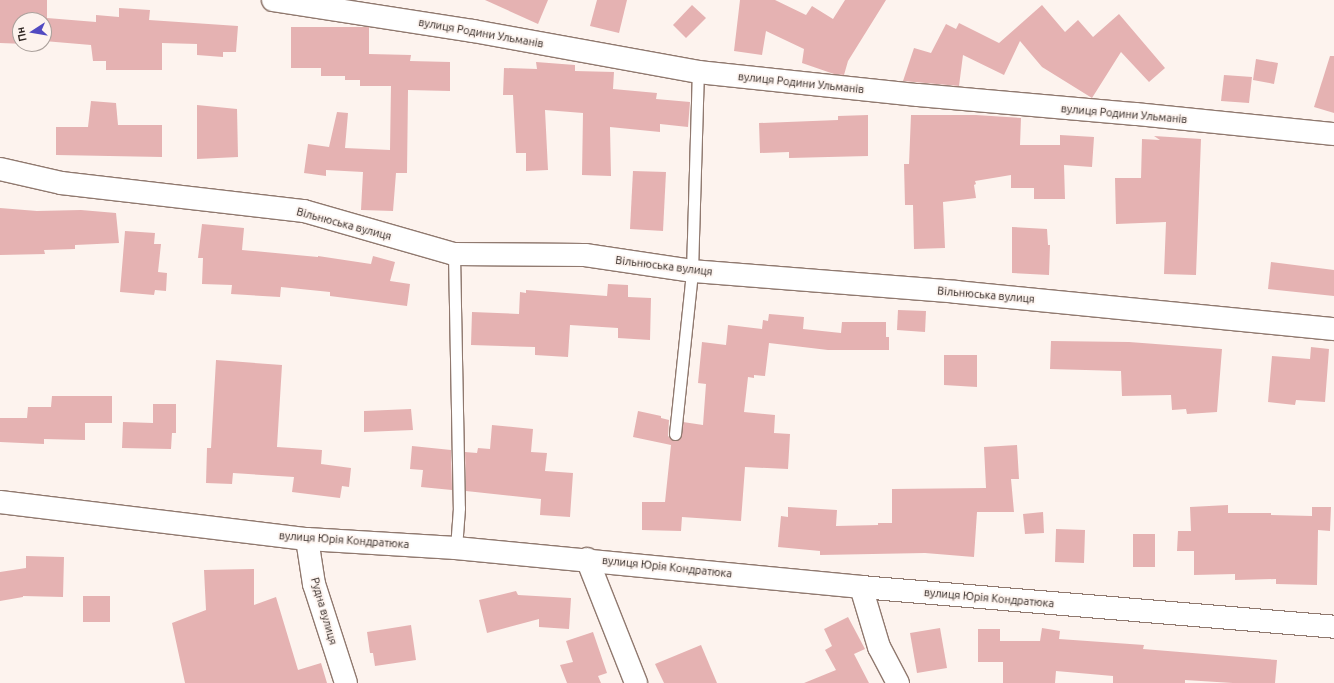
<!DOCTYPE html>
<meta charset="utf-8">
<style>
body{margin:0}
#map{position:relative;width:1334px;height:683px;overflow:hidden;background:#fdf3ee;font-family:Ubuntu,sans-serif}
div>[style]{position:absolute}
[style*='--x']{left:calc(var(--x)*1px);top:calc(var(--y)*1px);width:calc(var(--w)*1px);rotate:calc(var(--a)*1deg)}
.building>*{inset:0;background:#e5b2b2}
.roads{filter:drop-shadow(1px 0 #90796f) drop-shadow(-1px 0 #90796f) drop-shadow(0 1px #90796f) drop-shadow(0 -1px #90796f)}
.service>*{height:11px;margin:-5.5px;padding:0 5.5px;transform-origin:5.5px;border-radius:5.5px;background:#fff}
.minor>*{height:22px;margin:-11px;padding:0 11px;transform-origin:11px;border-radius:11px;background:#fff}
.tertiary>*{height:22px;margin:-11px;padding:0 11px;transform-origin:11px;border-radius:11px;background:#fff}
span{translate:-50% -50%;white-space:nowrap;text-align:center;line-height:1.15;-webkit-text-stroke:3px #fdf3ee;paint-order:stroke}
.street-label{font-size:11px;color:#2f2622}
.north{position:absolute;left:12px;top:12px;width:40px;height:40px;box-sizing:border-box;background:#fdf3ee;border:1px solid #aba19c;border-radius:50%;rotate:258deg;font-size:11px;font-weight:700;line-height:16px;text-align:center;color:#2f2622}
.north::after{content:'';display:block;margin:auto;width:14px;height:18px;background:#514ac1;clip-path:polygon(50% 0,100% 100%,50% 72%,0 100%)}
</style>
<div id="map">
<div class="building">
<i style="clip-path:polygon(0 0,47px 0,47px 18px,96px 22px,96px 15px,119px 17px,119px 8px,150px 10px,149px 20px,238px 26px,236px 52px,223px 52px,223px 57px,197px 55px,197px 44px,162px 43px,162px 70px,106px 70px,106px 61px,93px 61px,91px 45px,44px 41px,44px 20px,20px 20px,20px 44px,26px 44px,0 43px)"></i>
<i style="clip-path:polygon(485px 0,548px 0,538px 24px)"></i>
<i style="clip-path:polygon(597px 0,627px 0,619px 33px,590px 26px)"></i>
<i style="clip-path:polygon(740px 0,775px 0,806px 15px,812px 6px,833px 19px,845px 0,886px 0,848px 61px,844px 75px,834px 74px,802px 63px,804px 49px,766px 31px,762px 55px,734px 51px)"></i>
<i style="clip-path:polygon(692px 5px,706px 18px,686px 38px,673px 25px)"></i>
<i style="clip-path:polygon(1042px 5px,1065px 32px,1078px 20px,1093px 37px,1119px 14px,1165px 68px,1149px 82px,1121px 52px,1092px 98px,1042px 67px,1020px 41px,1004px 75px,963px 55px,959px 86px,903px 81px,914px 48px,931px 53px,946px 24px,956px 29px,959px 23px,999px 43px)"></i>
<i style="clip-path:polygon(291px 27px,369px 27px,369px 54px,411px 55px,410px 61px,450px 62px,450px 91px,408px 90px,407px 173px,396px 173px,393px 211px,361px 210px,363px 172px,326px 170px,326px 176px,304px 173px,308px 144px,329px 147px,337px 112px,348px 113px,345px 148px,390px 150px,391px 86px,360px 86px,360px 80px,345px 80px,345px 76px,321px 76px,321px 68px,291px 68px)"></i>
<i style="clip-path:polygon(1330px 56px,1334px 56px,1334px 113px,1314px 107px)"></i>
<i style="clip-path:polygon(1256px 59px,1278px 63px,1274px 84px,1253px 80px)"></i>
<i style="clip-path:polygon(536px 62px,575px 65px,575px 71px,614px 72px,613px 89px,657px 93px,656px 99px,690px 102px,688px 127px,660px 124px,660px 132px,610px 127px,611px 176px,582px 175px,583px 113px,545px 110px,548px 170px,526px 171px,526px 153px,516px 153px,513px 95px,503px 95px,504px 68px,537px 69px)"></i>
<i style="clip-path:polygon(1224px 75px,1252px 77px,1249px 103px,1221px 101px)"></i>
<i style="clip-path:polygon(91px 101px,116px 103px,118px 125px,162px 125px,162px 157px,56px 155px,56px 127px,88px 127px)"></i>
<i style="clip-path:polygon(197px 105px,237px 109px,238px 157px,197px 159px)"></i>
<i style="clip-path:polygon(868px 115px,868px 156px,789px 158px,789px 152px,760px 153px,759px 123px,838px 120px,838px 116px)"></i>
<i style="clip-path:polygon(911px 115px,976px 115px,1021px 118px,1020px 145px,1060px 145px,1060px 135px,1094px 137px,1092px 167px,1064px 165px,1065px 199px,1034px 199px,1034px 188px,1011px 188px,1011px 175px,975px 181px,976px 184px,974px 185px,976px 198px,943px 202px,945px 248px,914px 249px,913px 205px,905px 205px,904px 164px,909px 164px)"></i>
<i style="clip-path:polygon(1154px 136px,1201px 139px,1196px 275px,1164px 274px,1166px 222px,1116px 224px,1115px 178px,1141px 178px,1142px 139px,1160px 140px)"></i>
<i style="clip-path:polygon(633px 171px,666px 172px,663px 231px,630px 229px)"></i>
<i style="clip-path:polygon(0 208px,37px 211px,81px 210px,116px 213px,119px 243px,75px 245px,75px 249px,44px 250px,45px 254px,0 255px)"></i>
<i style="clip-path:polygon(202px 224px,244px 228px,242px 250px,318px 257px,318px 256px,371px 264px,373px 256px,395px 262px,390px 281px,410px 284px,407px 306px,330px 296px,330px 292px,281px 287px,280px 297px,231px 294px,232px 285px,202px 284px,203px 258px,198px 258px)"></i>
<i style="clip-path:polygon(1012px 227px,1047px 229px,1048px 245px,1050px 245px,1049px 275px,1012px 273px)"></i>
<i style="clip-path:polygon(125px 231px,155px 233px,154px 244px,161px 244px,158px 272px,167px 273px,166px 291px,155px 290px,154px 295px,120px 292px)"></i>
<i style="clip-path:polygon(1271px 262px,1334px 270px,1334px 296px,1268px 289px)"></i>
<i style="clip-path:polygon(608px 284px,628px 285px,628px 297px,651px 298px,650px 340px,618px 338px,618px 328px,570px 325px,568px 357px,535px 355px,535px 347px,471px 345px,472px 312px,519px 314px,520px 292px,526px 293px,526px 290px,607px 296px)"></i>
<i style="clip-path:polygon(898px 310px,926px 311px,925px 332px,897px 330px)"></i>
<i style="clip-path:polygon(769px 314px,804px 317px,803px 329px,841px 333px,842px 322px,886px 322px,886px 337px,889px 337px,889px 350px,828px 350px,769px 343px,765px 376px,754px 375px,754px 378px,748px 377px,744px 412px,775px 415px,774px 433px,790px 434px,788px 469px,745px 467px,741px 521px,682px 517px,681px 531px,642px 530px,642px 502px,665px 502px,671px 445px,633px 437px,638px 411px,661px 416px,661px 418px,669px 420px,668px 436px,674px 441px,681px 438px,683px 422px,703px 425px,706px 384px,698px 383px,702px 342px,726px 345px,728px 325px,762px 329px,763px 320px,768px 321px)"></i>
<i style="clip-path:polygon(1051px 341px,1129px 342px,1222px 349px,1217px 412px,1187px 414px,1186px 409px,1172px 410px,1171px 395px,1122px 396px,1121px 371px,1050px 369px)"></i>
<i style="clip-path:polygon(1311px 347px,1329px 349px,1325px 402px,1296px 400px,1295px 405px,1268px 402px,1272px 356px,1310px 359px)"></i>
<i style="clip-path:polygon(944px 355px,977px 355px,977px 387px,944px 385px)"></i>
<i style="clip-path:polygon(216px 360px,282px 365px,277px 447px,322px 450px,321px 464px,351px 468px,349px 487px,342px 486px,340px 498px,292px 492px,294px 477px,233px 473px,232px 484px,206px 483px,207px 448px,211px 448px)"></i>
<i style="clip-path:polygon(52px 396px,112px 396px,112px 423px,85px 423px,85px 440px,44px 439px,44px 444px,0 442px,0 418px,27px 418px,28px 407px,51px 407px)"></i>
<i style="clip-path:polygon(153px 404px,176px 404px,176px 433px,172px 433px,171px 449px,122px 448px,123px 422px,153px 423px)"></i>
<i style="clip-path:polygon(411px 409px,413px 430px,364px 432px,364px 411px)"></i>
<i style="clip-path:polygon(492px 425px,533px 429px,531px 452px,547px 453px,545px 471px,573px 473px,570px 517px,540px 515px,541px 499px,466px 491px,465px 452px,477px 453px,478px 448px,490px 449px)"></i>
<i style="clip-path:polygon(1017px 445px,1019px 479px,1011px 479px,1014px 512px,977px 512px,974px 557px,925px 553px,820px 555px,820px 551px,778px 547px,781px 516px,788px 517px,788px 507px,837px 510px,836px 526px,878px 525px,878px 523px,892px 523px,892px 489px,986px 488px,984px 447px)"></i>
<i style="clip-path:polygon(412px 446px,451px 450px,452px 490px,421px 487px,423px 470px,410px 469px)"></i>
<i style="clip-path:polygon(1228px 505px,1228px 513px,1271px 513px,1271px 515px,1312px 516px,1312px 507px,1331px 507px,1330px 531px,1318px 530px,1317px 585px,1276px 584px,1276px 579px,1235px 580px,1235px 574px,1194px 575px,1194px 551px,1177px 551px,1178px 531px,1191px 531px,1190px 507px)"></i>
<i style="clip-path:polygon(1043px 512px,1044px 533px,1025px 534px,1023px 514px)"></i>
<i style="clip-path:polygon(1056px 529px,1085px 530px,1084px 563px,1055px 562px)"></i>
<i style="clip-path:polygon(1133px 534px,1155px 534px,1155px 567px,1133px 567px)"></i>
<i style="clip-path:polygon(26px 556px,64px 557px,63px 597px,23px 596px,23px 597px,0 601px,0 572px,26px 568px)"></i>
<i style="clip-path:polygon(254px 569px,254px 605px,276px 597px,298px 670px,321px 663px,327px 683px,185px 683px,172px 623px,206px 610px,204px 570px)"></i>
<i style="clip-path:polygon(516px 591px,518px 595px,571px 598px,569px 629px,539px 627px,539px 619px,487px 633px,479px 600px)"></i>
<i style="clip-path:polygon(83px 596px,110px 596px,110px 622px,83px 622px)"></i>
<i style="clip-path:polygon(848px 617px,865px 649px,854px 654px,869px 683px,804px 683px,836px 670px,825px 650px,832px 646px,824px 629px)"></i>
<i style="clip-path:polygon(411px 625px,416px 660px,375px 666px,373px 653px,370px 653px,367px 632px)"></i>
<i style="clip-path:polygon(940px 628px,947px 668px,917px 673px,910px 633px)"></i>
<i style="clip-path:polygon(1042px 628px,1060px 631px,1059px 639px,1144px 645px,1143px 649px,1277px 660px,1275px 683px,1233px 683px,1185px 680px,1185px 683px,1113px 683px,1113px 676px,1056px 671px,1055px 683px,1003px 683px,1003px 662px,978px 662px,978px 629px,1000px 629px,1000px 641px,1040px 641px)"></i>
<i style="clip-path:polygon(593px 632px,607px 673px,598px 676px,601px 683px,567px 683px,560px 665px,573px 662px,566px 641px)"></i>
<i style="clip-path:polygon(701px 645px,717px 683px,664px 683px,655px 664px)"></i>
</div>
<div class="roads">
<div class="service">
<i style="--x:454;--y:254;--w:254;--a:88.9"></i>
<i style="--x:459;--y:508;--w:40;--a:94.3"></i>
<i style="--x:675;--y:434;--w:164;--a:-84"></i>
<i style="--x:692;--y:271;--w:199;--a:-88.3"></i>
</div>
<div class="minor">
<i style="--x:273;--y:0;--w:202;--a:8.8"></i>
<i style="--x:473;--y:31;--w:229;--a:10.3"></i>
<i style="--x:698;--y:72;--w:221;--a:6"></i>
<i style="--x:918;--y:95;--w:219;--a:5"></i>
<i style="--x:1136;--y:114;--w:199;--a:5.8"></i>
<i style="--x:0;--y:169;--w:63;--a:12.9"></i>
<i style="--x:61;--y:183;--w:245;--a:6.6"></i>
<i style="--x:304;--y:211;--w:156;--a:16"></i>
<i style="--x:454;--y:254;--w:131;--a:0.4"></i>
<i style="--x:585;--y:255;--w:108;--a:8.5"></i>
<i style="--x:692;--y:271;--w:265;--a:4.5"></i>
<i style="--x:956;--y:292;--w:380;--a:5.6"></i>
<i style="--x:307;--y:539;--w:46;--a:81.2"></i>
<i style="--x:314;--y:584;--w:104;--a:72.1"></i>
<i style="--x:587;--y:559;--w:133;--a:68.4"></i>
<i style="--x:861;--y:587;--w:63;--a:73.3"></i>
<i style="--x:879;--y:647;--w:41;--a:62.2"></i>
</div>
<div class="tertiary">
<i style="--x:0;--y:502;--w:309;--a:6.9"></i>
<i style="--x:307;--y:539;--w:149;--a:3.5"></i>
<i style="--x:456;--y:548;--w:407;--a:5.5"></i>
<i style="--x:861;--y:587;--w:475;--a:4.8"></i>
</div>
</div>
<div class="street-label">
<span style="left:481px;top:33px;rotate:10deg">вулиця Родини Ульманів</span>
<span style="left:801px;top:83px;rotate:6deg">вулиця Родини Ульманів</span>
<span style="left:1124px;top:114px;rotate:5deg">вулиця Родини Ульманів</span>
<span style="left:344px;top:224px;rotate:15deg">Вільнюська вулиця</span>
<span style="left:664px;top:266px;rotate:7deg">Вільнюська вулиця</span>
<span style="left:986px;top:295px;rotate:5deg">Вільнюська вулиця</span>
<span style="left:344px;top:540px;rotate:4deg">вулиця Юрія Кондратюка</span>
<span style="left:667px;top:567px;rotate:6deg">вулиця Юрія Кондратюка</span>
<span style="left:989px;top:598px;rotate:5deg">вулиця Юрія Кондратюка</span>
<span style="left:324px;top:611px;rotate:74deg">Рудна вулиця</span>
</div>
<div class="north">Пн</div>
</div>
